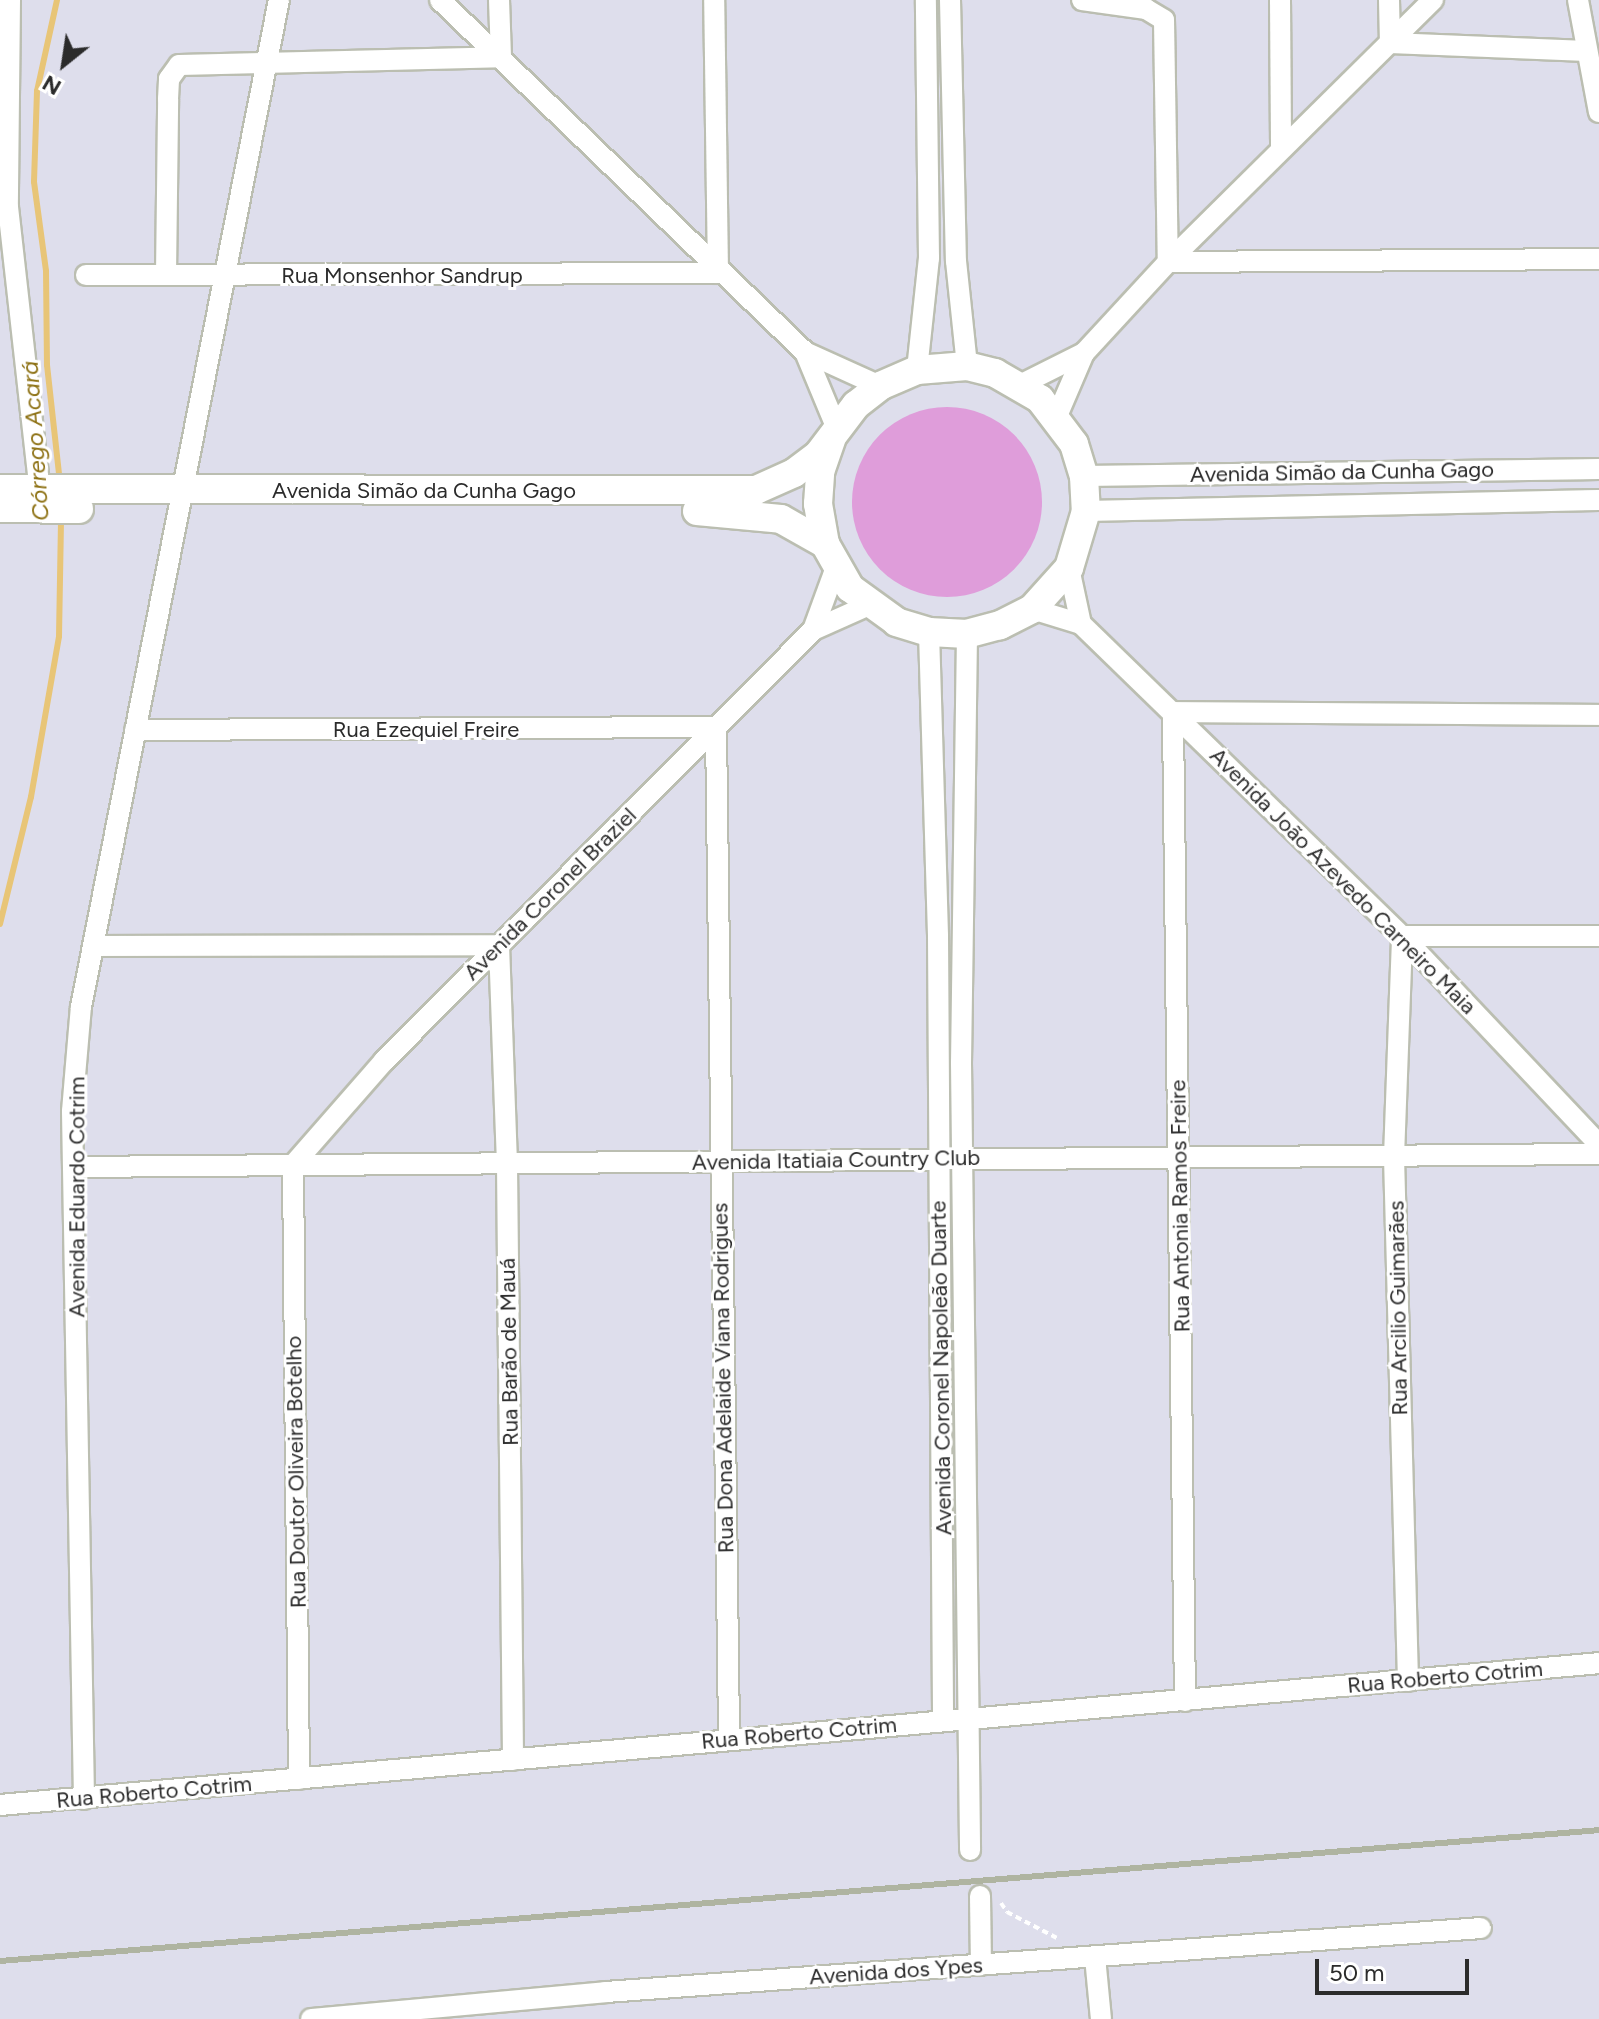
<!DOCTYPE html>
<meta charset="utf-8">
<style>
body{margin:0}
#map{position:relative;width:1599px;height:2019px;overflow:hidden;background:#dedeec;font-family:Figtree,sans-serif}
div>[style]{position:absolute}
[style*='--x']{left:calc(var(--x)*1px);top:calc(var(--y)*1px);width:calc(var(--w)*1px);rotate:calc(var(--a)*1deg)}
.green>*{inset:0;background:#df9dda}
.round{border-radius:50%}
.stream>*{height:6px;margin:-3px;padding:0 3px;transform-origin:3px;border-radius:3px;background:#e8c577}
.path>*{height:4px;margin-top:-2px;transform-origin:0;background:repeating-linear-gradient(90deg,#fff 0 6px,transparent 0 10px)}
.roads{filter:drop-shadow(2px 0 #bbbeb1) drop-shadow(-2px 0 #bbbeb1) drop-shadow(0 2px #bbbeb1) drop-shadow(0 -2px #bbbeb1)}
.street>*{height:20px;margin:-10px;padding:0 10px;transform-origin:10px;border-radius:10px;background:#fff}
.secondary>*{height:28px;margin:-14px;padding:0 14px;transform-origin:14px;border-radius:14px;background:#fff}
.rail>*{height:6px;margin:-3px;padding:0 3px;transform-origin:3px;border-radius:3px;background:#afb4a1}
span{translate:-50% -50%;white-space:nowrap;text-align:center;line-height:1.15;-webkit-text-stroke:6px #fff;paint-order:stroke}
.street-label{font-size:22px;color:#2b2b2b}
.water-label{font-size:24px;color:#8e7215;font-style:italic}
.north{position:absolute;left:24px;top:24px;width:80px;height:80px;-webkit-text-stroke:6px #fff;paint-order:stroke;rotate:210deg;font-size:22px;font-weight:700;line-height:32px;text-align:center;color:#2b2b2b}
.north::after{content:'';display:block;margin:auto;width:28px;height:36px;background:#2b2b2b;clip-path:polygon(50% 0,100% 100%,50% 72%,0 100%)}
.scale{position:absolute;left:1315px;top:1959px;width:154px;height:36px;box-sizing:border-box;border:4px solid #2b2b2b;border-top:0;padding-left:10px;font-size:24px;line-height:28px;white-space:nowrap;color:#2b2b2b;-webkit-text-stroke:6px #fff;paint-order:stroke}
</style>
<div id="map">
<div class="green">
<i class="round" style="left:852px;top:407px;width:190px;height:190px"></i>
</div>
<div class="stream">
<i style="--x:57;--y:0;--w:93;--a:102.4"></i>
<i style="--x:37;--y:91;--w:91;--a:91.9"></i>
<i style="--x:34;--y:182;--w:90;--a:82.3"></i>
<i style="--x:46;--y:271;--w:94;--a:89.4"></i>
<i style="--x:47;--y:365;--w:118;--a:83.7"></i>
<i style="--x:0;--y:924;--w:131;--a:-76.3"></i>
<i style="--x:31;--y:797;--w:163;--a:-80.1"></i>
<i style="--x:59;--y:636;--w:119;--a:-89"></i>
</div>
<div class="path">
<i style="--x:1001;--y:1903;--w:11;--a:56"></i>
<i style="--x:1007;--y:1912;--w:56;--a:27.5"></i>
</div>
<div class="roads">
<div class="street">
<i style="--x:10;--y:0;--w:207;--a:90.6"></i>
<i style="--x:8;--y:207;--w:296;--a:83.6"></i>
<i style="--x:440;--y:0;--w:507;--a:43.96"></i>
<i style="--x:805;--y:352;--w:82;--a:24.4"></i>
<i style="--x:950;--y:0;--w:261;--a:88.7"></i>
<i style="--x:956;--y:261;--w:106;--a:84"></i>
<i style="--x:1082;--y:0;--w:65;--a:8"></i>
<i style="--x:1146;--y:9;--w:21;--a:31"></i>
<i style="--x:1164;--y:20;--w:242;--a:89.1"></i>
<i style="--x:1168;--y:262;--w:431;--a:-0.4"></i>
<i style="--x:1280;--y:0;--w:149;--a:89.6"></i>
<i style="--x:1389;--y:0;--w:43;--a:88.7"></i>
<i style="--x:1390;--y:43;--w:197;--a:2.3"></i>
<i style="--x:1578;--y:0;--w:114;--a:79.4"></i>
<i style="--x:86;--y:275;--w:632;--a:-0.18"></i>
<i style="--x:718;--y:273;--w:273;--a:-90.8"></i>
<i style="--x:166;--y:275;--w:176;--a:-89.3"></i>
<i style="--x:168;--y:99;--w:20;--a:-87"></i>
<i style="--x:169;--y:79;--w:17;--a:-54"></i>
<i style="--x:179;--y:65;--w:322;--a:-1.4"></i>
<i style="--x:501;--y:57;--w:57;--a:-92"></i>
<i style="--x:805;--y:352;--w:83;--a:67.4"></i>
<i style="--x:917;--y:370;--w:113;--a:-83.9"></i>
<i style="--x:929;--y:258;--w:258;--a:-90.7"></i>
<i style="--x:1020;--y:385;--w:72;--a:-26.6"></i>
<i style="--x:1057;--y:416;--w:69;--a:-66.8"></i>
<i style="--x:1084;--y:353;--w:124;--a:-47.3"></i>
<i style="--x:1168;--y:262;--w:373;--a:-44.7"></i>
<i style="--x:1084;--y:476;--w:515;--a:-0.78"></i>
<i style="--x:1086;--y:511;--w:513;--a:-1.23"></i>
<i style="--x:1069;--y:568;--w:57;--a:77.9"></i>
<i style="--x:1032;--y:609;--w:51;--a:17"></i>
<i style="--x:1081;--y:624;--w:448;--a:44.2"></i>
<i style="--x:1402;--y:936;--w:286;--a:46.6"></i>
<i style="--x:813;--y:630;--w:67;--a:-69.9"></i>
<i style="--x:929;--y:632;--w:304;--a:88.3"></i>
<i style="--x:938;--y:936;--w:784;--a:89.63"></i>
<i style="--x:967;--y:634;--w:429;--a:90.8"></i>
<i style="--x:961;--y:1063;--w:787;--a:89.34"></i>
<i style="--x:135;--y:730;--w:581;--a:-0.3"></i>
<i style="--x:716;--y:727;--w:1013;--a:89.26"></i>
<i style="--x:95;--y:946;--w:404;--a:-0.1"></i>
<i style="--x:499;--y:945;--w:219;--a:87.9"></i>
<i style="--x:507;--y:1164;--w:596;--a:89.42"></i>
<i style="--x:73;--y:1167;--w:1526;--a:-0.49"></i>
<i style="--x:1408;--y:1681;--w:524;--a:-91.53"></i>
<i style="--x:1394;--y:1157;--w:221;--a:-87.9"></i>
<i style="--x:1402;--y:936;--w:197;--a:0"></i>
<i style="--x:1185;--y:1701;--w:989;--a:-90.7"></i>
<i style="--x:1173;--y:712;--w:426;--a:0.4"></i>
<i style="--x:299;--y:1779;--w:614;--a:-90.56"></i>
<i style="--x:293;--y:1165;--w:138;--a:-48.8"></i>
<i style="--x:384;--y:1061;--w:608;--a:-45.13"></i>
<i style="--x:813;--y:630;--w:61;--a:-24.1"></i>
<i style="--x:84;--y:1799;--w:688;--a:-91"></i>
<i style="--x:72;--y:1111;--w:104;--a:-85.1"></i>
<i style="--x:81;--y:1007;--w:1026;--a:-78.88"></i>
<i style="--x:0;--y:1805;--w:1605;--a:-5.07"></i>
<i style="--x:980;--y:1896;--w:69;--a:89.2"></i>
<i style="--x:1095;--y:1957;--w:62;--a:84.5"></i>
<i style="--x:311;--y:2019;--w:296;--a:-5.2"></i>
<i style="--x:606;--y:1992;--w:877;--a:-4.18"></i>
</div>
<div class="secondary">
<i style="--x:0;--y:489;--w:756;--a:0.08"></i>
<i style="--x:756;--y:490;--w:42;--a:-24.1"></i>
<i style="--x:794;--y:473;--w:30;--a:-37"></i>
<i style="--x:818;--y:455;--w:63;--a:-52.8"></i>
<i style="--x:856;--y:405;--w:31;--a:-38"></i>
<i style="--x:880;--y:386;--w:40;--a:-23.4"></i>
<i style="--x:917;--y:370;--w:50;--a:-4.6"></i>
<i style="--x:967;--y:366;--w:29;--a:14"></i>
<i style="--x:995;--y:373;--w:52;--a:30"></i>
<i style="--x:1040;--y:399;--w:56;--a:52.9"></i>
<i style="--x:1074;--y:444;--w:34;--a:73"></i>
<i style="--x:1084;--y:476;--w:35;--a:87"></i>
<i style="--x:1086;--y:511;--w:59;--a:106.6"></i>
<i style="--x:1069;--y:568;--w:55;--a:132.1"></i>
<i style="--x:1032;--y:609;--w:36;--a:153"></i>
<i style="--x:1000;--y:625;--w:34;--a:165"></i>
<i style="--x:967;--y:634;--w:38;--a:-177"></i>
<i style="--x:929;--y:632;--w:34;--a:-163"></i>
<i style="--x:897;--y:622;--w:58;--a:-144.1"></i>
<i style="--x:850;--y:588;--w:51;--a:-119.6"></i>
<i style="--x:825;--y:544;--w:41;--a:-99.9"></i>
<i style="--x:818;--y:504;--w:32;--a:-86"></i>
<i style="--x:820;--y:472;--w:34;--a:-71"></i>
<i style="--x:0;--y:508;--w:79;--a:0.7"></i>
<i style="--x:697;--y:511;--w:84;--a:5.4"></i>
<i style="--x:781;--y:519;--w:51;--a:29.6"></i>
</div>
</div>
<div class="rail">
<i style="--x:0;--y:1961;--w:1604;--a:-4.68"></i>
</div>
<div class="street-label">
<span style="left:402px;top:276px">Rua Monsenhor Sandrup</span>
<span style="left:1342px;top:472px;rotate:-1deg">Avenida Simão da Cunha Gago</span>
<span style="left:424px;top:491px">Avenida Simão da Cunha Gago</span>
<span style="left:426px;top:730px">Rua Ezequiel Freire</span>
<span style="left:1343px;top:881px;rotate:45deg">Avenida João Azevedo Carneiro Maia</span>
<span style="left:550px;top:894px;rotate:-45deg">Avenida Coronel Braziel</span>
<span style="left:836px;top:1160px;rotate:-1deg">Avenida Itatiaia Country Club</span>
<span style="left:77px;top:1197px;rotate:-90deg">Avenida Eduardo Cotrim</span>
<span style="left:1180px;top:1206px;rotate:-91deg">Rua Antonia Ramos Freire</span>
<span style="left:1398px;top:1308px;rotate:-91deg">Rua Arcilio Guimarães</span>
<span style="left:509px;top:1352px;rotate:-91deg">Rua Barão de Mauá</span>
<span style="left:941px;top:1368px;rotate:-91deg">Avenida Coronel Napoleão Duarte</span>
<span style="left:723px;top:1378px;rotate:-91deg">Rua Dona Adelaide Viana Rodrigues</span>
<span style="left:296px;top:1472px;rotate:-91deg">Rua Doutor Oliveira Botelho</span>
<span style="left:1445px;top:1677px;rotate:-5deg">Rua Roberto Cotrim</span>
<span style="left:799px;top:1733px;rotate:-5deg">Rua Roberto Cotrim</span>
<span style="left:154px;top:1792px;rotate:-5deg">Rua Roberto Cotrim</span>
<span style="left:896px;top:1971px;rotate:-4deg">Avenida dos Ypes</span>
</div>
<div class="water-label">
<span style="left:35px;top:441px;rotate:-94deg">Córrego Acará</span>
</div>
<div class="north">N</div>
<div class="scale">50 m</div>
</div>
